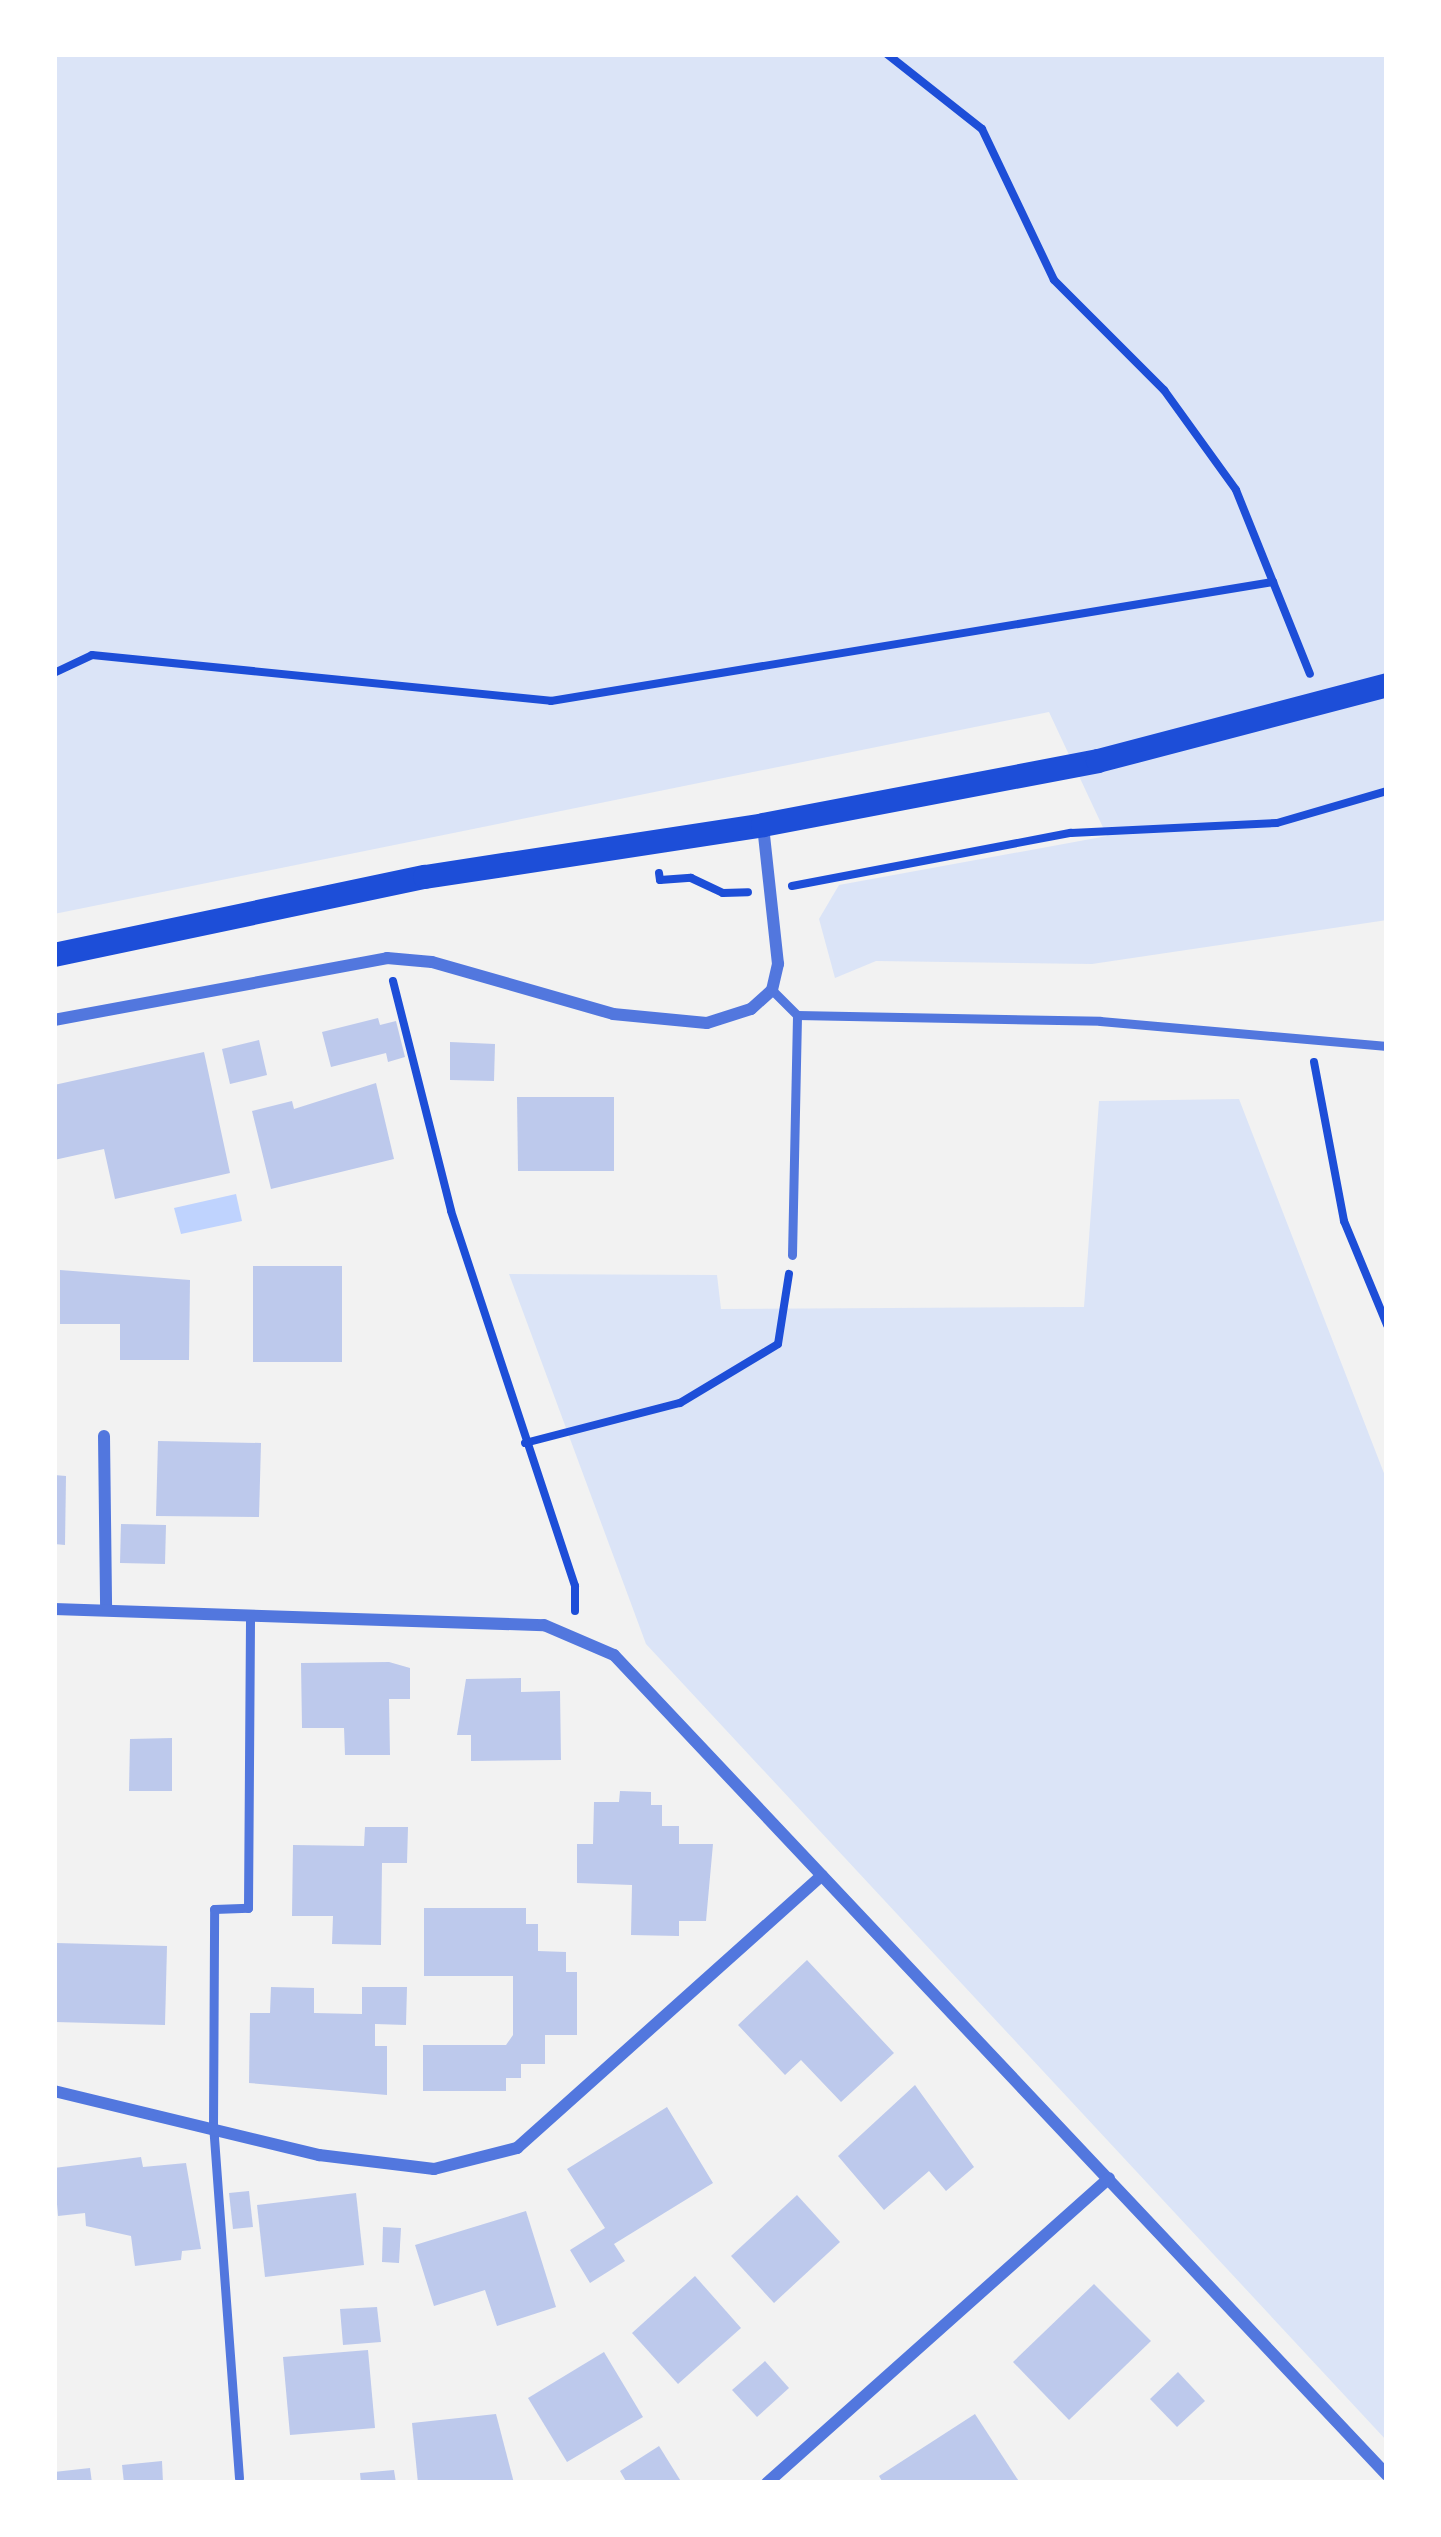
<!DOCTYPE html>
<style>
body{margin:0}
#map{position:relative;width:1441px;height:2537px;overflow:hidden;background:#f2f2f2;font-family:"Open Sans",sans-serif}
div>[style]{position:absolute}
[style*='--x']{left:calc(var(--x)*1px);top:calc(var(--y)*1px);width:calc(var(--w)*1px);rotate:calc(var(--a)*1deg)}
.green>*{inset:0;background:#dbe4f7}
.water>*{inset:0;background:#bfd3fe}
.building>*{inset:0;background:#bdc9ec}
.path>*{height:8px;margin:-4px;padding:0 4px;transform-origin:4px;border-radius:4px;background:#1d4ed8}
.service>*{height:9px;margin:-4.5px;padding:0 4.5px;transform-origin:4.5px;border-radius:4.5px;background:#5277de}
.minor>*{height:12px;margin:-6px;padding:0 6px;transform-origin:6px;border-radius:6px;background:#5277de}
.secondary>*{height:24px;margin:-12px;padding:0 12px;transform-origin:12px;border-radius:12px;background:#1d4ed8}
span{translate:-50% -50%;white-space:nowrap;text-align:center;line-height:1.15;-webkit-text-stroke:10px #fff;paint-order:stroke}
.frame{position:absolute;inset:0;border:57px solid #fff;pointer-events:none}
</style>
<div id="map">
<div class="green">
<i style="clip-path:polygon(54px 54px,1387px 54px,1387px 920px,1092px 964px,876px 961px,835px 978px,819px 919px,839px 885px,1107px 836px,1049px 712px,54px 914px)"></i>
<i style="clip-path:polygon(1239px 1099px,1387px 1481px,1387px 2441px,646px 1644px,509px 1274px,717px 1275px,721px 1309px,1084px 1307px,1099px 1101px)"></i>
</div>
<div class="water">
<i style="clip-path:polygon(236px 1194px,242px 1221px,181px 1234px,174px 1208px)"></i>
</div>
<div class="building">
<i style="clip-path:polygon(378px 1018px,380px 1025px,396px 1021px,405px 1057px,388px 1062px,386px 1053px,331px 1067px,322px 1032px)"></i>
<i style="clip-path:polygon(259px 1040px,267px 1075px,230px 1084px,222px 1049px)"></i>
<i style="clip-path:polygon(450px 1042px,495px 1044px,494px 1081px,450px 1080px)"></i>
<i style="clip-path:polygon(204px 1052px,230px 1173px,115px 1199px,104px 1149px,54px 1160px,54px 1085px)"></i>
<i style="clip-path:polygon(376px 1083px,394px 1159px,271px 1189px,252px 1111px,292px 1101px,294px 1109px)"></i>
<i style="clip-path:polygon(517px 1097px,614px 1097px,614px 1171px,518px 1171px)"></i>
<i style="clip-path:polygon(253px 1266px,342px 1266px,342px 1362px,253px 1362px)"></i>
<i style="clip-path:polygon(60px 1270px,190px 1280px,189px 1360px,120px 1360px,120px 1324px,60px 1324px)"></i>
<i style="clip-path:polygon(158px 1441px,261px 1443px,259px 1517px,156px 1516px)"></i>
<i style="clip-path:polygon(54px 1475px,66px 1476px,65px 1545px,54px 1544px)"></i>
<i style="clip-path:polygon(121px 1524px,166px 1525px,165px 1564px,120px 1563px)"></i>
<i style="clip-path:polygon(389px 1662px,410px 1668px,410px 1699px,389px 1699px,390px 1755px,345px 1755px,344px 1728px,302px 1728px,301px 1663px)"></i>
<i style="clip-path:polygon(521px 1678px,521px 1692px,560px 1691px,561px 1760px,471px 1761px,471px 1735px,457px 1735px,466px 1679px)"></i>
<i style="clip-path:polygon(172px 1738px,172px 1791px,129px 1791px,130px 1739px)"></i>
<i style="clip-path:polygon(620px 1791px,651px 1792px,651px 1805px,662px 1805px,662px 1826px,679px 1826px,679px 1844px,713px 1844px,706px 1921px,679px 1921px,679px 1936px,631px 1935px,632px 1885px,577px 1883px,577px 1844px,593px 1844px,594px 1802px,619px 1802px)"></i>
<i style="clip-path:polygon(365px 1827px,408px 1827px,407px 1863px,382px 1863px,381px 1945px,332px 1944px,333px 1916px,292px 1916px,293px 1845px,364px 1846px)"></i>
<i style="clip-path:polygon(424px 1908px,526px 1908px,526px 1924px,538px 1924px,538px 1951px,566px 1952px,566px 1972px,577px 1972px,577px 2035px,545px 2035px,545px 2064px,521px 2064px,521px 2078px,506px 2078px,506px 2091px,423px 2091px,423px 2045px,506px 2045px,513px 2035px,513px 1976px,424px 1976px)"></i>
<i style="clip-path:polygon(56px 1943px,167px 1946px,165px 2025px,55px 2022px)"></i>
<i style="clip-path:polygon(807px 1960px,894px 2053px,841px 2102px,801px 2060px,785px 2075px,738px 2025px)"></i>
<i style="clip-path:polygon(271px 1987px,314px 1988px,314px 2013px,362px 2014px,362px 1987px,407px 1987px,406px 2025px,375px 2024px,375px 2046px,387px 2046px,387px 2095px,249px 2083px,250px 2013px,270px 2013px)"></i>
<i style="clip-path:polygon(915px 2085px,974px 2167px,946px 2191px,929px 2171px,884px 2210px,838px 2156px)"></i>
<i style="clip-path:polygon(667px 2107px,713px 2183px,614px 2244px,625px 2261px,590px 2283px,570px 2250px,605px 2228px,567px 2169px)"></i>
<i style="clip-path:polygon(141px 2157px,143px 2167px,186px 2163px,201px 2249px,182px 2251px,181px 2260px,135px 2266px,131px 2236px,86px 2226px,85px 2213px,58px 2216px,54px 2168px)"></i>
<i style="clip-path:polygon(249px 2191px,253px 2227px,233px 2229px,229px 2193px)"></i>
<i style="clip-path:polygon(356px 2193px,364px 2265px,265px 2277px,257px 2205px)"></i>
<i style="clip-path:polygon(797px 2195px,840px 2242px,774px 2303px,731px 2256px)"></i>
<i style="clip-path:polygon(526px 2211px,556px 2307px,497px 2326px,485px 2290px,434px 2306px,415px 2245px)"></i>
<i style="clip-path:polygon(383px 2227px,401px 2228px,399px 2263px,382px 2262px)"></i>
<i style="clip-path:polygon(695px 2276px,741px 2328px,678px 2384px,632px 2333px)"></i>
<i style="clip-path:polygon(1094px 2284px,1151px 2341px,1069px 2420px,1013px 2362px)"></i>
<i style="clip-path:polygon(377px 2307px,381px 2342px,343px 2345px,340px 2309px)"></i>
<i style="clip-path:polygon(368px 2350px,375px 2428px,290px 2435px,283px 2357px)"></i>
<i style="clip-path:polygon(604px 2352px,643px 2417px,567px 2462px,528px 2398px)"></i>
<i style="clip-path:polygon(765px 2361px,789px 2388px,757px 2417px,732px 2390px)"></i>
<i style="clip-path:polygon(1178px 2372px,1205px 2401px,1177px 2427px,1150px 2399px)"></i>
<i style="clip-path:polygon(496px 2414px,514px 2483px,418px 2483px,412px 2423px)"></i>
<i style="clip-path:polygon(975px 2414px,1020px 2483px,883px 2483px,879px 2476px)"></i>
<i style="clip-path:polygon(659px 2446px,682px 2483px,627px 2483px,620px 2471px)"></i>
<i style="clip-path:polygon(162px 2461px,163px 2483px,124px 2483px,122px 2465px)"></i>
<i style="clip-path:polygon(90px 2468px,92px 2483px,54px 2483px,54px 2472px)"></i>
<i style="clip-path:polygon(394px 2470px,396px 2483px,361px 2483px,360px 2473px)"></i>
</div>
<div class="path">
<i style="--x:887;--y:54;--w:121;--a:38.3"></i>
<i style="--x:982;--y:129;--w:167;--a:64.5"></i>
<i style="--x:1054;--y:280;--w:156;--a:45"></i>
<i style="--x:1164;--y:390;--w:123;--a:54.2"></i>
<i style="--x:1236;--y:490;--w:198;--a:68.1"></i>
<i style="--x:54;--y:673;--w:42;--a:-25.3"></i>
<i style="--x:92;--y:655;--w:461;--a:5.7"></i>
<i style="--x:551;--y:701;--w:732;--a:-9.36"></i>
<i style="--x:659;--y:873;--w:7;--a:82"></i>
<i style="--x:660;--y:880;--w:31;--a:-4"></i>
<i style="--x:691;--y:878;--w:35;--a:25"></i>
<i style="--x:723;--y:893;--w:25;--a:-2"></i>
<i style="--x:792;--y:886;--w:284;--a:-10.8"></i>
<i style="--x:1071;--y:833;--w:206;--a:-2.8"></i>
<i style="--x:1277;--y:823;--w:115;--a:-16.2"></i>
<i style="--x:393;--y:981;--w:237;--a:75.8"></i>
<i style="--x:451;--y:1211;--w:395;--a:71.7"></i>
<i style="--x:575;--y:1586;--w:25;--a:90"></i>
<i style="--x:1314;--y:1062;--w:162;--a:79.3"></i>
<i style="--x:1344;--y:1221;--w:113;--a:67.5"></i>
<i style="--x:525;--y:1443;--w:160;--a:-14.5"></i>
<i style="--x:680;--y:1403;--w:114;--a:-31"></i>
<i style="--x:778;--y:1344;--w:71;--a:-81.1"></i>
</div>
<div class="service">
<i style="--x:772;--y:990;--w:35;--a:45"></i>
<i style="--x:797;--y:1015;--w:303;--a:1.1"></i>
<i style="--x:1100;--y:1021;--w:288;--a:5"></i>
<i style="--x:792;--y:1255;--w:240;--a:-88.8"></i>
<i style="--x:239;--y:2478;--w:351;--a:-94.2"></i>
<i style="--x:213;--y:2128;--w:219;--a:-89.7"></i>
<i style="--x:214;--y:1909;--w:34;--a:-2"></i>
<i style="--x:248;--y:1908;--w:293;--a:-89.6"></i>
</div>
<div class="minor">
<i style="--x:54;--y:1020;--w:339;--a:-10.5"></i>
<i style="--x:387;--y:958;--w:45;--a:5.1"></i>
<i style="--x:432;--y:962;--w:188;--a:16"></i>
<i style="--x:613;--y:1014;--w:94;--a:5.5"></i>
<i style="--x:707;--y:1023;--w:46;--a:-17.7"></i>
<i style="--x:751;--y:1009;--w:28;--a:-42"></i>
<i style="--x:772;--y:990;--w:27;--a:-77"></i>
<i style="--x:778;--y:964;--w:140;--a:-96.2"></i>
<i style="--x:104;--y:1436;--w:173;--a:89.3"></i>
<i style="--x:54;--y:1609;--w:490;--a:1.9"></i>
<i style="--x:544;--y:1625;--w:76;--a:23.2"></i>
<i style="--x:614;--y:1655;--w:1127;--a:46.69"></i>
<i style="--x:54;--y:2091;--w:273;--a:13.6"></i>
<i style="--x:319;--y:2155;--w:116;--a:6.9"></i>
<i style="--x:434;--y:2169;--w:86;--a:-14.2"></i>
<i style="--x:517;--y:2148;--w:409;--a:-41.8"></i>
<i style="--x:767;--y:2483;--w:458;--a:-41.7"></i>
</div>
<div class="secondary">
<i style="--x:54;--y:955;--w:379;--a:-11.9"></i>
<i style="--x:425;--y:877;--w:342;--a:-8.7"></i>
<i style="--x:763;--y:825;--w:341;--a:-10.8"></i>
<i style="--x:1098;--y:761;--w:299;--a:-14.7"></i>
</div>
<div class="frame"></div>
</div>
